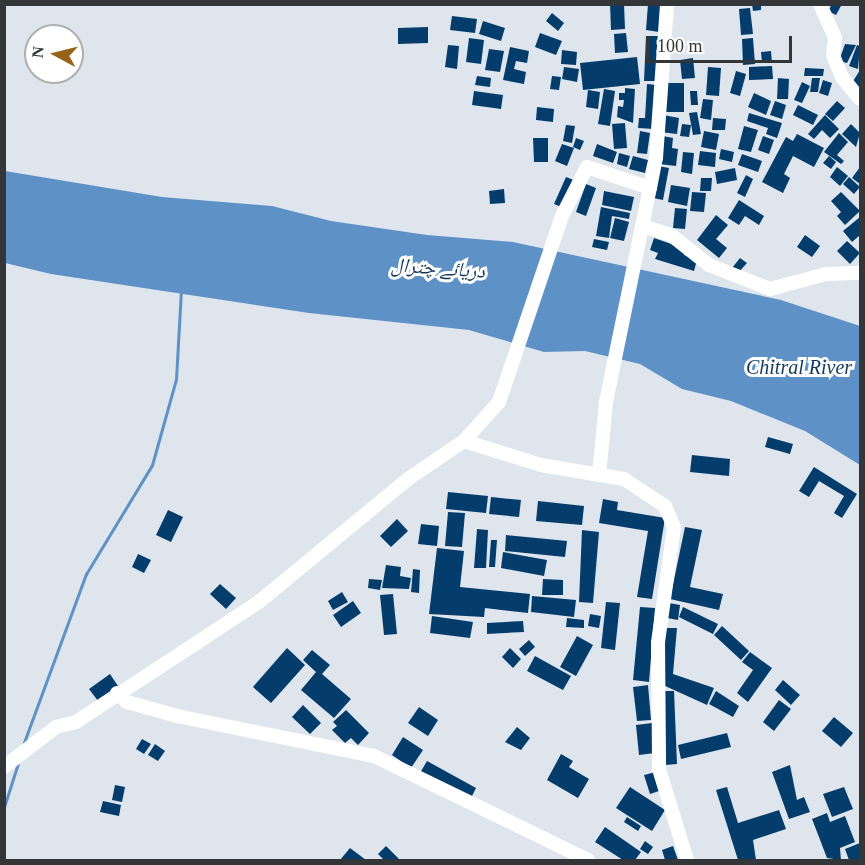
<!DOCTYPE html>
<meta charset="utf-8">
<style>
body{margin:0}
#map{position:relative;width:865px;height:865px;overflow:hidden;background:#dfe5ed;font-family:"Times New Roman","Noto Naskh Arabic",serif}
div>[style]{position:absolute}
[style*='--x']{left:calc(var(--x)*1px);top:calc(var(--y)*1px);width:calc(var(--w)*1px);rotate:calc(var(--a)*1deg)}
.water>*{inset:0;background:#5e92c7}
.stream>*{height:3px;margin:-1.5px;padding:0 1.5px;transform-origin:1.5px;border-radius:1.5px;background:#5e92c7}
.building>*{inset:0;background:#043d6c}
.minor>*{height:14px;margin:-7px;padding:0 7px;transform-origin:7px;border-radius:7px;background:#fff}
span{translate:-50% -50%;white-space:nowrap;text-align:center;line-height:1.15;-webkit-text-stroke:6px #fff;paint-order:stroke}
.water-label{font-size:20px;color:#12385c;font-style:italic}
.frame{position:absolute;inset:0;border:6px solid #333639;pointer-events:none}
.north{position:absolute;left:24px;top:24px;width:60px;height:60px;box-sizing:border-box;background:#fff;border:2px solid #adafb0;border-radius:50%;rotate:277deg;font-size:16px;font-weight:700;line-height:24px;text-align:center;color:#333639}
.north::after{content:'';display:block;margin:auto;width:21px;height:27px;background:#976319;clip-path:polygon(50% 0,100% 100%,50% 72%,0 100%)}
.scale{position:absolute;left:646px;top:36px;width:146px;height:27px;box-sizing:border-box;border:3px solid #333639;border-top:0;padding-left:8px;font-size:18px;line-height:21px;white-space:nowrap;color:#333639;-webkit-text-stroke:4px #fff;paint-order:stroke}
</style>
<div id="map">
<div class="water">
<i style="clip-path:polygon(5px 171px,162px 197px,272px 206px,331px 221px,427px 235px,513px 242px,781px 300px,860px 326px,860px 465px,805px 431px,731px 401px,682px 389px,640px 364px,585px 351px,544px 352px,469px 330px,309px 313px,51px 274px,5px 263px)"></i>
</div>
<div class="stream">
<i style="--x:23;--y:745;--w:182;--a:-69.8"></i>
<i style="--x:86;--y:574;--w:127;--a:-58.8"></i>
<i style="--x:152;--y:465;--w:89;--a:-74.4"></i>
<i style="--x:176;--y:379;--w:89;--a:-86.8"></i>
<i style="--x:4;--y:807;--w:46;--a:-72.3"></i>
</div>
<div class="building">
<i style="clip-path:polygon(610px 4px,624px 4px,625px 29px,611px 30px)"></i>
<i style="clip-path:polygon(648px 4px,662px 4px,659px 32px,646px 30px)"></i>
<i style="clip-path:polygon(752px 4px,761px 4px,761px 10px,753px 11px)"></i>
<i style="clip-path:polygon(832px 4px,842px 4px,836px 15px,828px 11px)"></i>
<i style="clip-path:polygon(750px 8px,753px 34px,741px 35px,739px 9px)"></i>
<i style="clip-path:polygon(552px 13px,564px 23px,558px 31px,546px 21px)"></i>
<i style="clip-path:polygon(452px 16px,477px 19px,475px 33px,450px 30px)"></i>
<i style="clip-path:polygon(483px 21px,505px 28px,501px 41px,479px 34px)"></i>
<i style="clip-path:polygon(428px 27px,428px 43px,398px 44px,398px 28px)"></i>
<i style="clip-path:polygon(540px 33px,562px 41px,556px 55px,535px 47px)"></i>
<i style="clip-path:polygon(626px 33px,628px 52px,615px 53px,614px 34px)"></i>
<i style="clip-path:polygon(646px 36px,660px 36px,658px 81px,644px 81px)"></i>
<i style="clip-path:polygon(469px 38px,484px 40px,481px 64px,466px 62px)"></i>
<i style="clip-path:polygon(753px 38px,755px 64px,743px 65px,742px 39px)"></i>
<i style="clip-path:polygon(845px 44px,856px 45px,847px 63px,839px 61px)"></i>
<i style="clip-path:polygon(448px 45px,459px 46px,457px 69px,445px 67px)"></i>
<i style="clip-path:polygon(857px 45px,860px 46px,858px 69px,849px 66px)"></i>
<i style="clip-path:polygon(510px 47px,529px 51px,527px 63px,516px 61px,514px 69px,526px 72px,524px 84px,503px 80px)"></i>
<i style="clip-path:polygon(489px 49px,504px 51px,500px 72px,485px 70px)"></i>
<i style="clip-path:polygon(562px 50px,577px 52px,576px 65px,561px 64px)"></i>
<i style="clip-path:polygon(771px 51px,772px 63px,762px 63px,761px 52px)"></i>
<i style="clip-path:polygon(637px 57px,640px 84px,583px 90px,580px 63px)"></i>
<i style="clip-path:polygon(693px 58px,695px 78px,682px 79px,680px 60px)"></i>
<i style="clip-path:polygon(772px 66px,773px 79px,749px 80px,749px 67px)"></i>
<i style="clip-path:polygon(564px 67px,579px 69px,577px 82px,562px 79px)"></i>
<i style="clip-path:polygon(708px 67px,721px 68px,719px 96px,706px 95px)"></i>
<i style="clip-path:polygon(805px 68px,824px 69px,823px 76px,804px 76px)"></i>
<i style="clip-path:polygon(860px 70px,860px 89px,852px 83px)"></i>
<i style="clip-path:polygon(736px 71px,746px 74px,740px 96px,730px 93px)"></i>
<i style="clip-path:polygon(477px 76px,491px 78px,490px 87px,475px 85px)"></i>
<i style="clip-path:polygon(552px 76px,561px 77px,559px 90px,550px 89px)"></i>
<i style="clip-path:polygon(778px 78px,789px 79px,788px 99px,777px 99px)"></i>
<i style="clip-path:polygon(812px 78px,820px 78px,818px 92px,810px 92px)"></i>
<i style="clip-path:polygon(823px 80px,832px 83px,828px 96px,819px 93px)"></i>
<i style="clip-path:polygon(802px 82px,810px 86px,802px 103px,794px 100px)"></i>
<i style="clip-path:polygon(666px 83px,684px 83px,684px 112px,665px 112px)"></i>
<i style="clip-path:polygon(647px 84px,657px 85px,654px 129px,638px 128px,639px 118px,645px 118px)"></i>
<i style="clip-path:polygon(625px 88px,635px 89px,633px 123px,617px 117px,618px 106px,623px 107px,624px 100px,619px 100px,619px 93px,625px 93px)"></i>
<i style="clip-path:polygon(604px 89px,615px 91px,610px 126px,598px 124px)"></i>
<i style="clip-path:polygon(588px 90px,600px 92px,598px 109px,586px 107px)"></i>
<i style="clip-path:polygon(474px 91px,503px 95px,501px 109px,472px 105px)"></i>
<i style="clip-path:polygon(690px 91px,697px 91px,698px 105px,691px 105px)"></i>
<i style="clip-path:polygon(754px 93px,771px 101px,766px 115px,748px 107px)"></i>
<i style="clip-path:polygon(703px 99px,713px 100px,711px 120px,700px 118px)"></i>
<i style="clip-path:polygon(775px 101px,786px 105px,782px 119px,770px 115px)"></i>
<i style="clip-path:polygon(837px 101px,845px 108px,833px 121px,825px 114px)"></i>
<i style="clip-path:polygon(798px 105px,818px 115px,813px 125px,793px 115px)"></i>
<i style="clip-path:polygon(537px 107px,554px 109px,553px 122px,536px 120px)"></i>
<i style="clip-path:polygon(697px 112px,701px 134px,693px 135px,689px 113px)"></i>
<i style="clip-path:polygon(749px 113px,782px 123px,777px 138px,766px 134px,768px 128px,747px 121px)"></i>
<i style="clip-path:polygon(663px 115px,679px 118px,677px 134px,660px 132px)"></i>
<i style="clip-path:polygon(825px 115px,839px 129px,830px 138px,822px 130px,814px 139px,808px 134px)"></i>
<i style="clip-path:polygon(713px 118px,726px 119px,725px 130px,712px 130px)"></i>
<i style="clip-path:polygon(625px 123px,627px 148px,614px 149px,612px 124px)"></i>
<i style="clip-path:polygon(682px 124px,691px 125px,689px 137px,680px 136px)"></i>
<i style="clip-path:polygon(851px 124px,860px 133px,856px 147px,842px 134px)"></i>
<i style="clip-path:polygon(566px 125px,575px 126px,572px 143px,563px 141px)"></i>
<i style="clip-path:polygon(744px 126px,758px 130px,751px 152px,738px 149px)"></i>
<i style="clip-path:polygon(640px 131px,650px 133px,647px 154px,637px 153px)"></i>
<i style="clip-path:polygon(704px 131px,719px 134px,716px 150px,701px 147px)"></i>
<i style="clip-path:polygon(839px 133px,848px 142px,837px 155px,844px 161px,841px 164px,824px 152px)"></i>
<i style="clip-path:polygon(797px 134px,824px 148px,814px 167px,793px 156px,784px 174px,790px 178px,783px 193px,762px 182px,786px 137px,793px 141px)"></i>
<i style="clip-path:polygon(663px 136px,673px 138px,672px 148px,678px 149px,676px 166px,659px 164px)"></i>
<i style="clip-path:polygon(763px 136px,774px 140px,769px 154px,758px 150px)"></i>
<i style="clip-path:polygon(533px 138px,548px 138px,548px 162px,534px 162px)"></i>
<i style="clip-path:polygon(576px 138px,584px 141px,580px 150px,573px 147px)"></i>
<i style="clip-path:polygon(562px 144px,574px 148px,567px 166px,555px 161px)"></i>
<i style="clip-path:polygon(597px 144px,617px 152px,613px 163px,593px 156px)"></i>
<i style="clip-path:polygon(721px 149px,734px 152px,732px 162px,719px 159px)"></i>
<i style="clip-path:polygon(700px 151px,716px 153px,715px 167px,698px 165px)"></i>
<i style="clip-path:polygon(683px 152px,694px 153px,692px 174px,681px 172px)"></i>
<i style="clip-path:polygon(619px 153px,630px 156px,627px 167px,617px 164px)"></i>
<i style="clip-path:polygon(742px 154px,762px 161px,758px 172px,738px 165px)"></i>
<i style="clip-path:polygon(633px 156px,648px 160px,645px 173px,629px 169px)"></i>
<i style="clip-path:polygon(829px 156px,836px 162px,831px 169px,823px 163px)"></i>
<i style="clip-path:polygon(658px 166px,669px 168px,663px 200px,653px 198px)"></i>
<i style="clip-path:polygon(837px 167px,848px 176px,840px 186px,830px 177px)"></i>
<i style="clip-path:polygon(860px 167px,860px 184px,852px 178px)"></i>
<i style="clip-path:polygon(735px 168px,737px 180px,717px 184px,715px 172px)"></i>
<i style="clip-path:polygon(746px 175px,753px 179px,745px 197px,737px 193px)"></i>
<i style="clip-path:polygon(566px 177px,576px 181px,564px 208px,554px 204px)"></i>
<i style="clip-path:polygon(849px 177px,860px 187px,854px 194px,843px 184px)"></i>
<i style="clip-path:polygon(701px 178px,712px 178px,711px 191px,700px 191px)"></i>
<i style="clip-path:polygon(586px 184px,596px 188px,586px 216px,576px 212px)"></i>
<i style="clip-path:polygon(671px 185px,690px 188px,687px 206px,668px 202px)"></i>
<i style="clip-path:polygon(504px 189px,505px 203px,490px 204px,489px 191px)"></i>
<i style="clip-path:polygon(604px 191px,634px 197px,631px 211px,602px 205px)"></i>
<i style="clip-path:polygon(692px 192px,706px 193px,704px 212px,690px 211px)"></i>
<i style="clip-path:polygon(841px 192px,860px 211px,845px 225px,837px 216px,841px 212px,831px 201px)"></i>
<i style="clip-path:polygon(739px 200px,764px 216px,759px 225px,745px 216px,739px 225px,728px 218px)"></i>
<i style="clip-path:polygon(601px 207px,630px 213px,629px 219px,612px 216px,609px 238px,596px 236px)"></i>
<i style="clip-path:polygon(675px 208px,687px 209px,685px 229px,673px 228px)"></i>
<i style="clip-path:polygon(716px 215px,728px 225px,716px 239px,727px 248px,719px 258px,697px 240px)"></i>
<i style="clip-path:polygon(860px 217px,860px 235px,852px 242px,843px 231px)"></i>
<i style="clip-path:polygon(615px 218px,629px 222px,624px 241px,610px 238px)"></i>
<i style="clip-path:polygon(805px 235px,820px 246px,812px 257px,797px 247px)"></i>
<i style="clip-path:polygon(654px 238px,686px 249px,684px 255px,697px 260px,694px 271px,655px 259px,658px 253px,650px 250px)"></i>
<i style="clip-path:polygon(594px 239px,609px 242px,607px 250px,592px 247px)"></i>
<i style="clip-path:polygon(847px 241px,860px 253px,850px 264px,837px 251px)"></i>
<i style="clip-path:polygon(740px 258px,747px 263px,738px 273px,732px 268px)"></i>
<i style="clip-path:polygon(768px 437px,793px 444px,790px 454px,765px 447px)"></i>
<i style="clip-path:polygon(692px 455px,730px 459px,729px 476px,690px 472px)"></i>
<i style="clip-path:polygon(814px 467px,857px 494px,842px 518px,834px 513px,844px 496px,819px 481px,809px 497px,799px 491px)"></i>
<i style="clip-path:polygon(448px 492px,488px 496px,486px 513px,446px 509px)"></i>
<i style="clip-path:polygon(491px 497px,521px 500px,519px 517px,489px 514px)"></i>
<i style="clip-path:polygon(603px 499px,618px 502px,617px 510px,665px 518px,652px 599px,637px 597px,648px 531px,599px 523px)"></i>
<i style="clip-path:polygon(538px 501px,584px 506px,582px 525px,536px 521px)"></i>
<i style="clip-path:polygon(168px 510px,183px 517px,171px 542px,156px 535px)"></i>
<i style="clip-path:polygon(448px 512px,465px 513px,462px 547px,445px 546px)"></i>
<i style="clip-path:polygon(397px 519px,408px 531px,391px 547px,380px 536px)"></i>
<i style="clip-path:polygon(421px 524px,439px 526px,437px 546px,418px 544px)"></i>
<i style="clip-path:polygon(685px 527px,702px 530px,690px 587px,723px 594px,719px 610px,670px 599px)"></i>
<i style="clip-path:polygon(477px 529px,488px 530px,486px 568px,474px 568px)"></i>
<i style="clip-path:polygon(582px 530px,599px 532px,593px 603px,579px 602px)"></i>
<i style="clip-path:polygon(506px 535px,567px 541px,565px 557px,505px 551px)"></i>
<i style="clip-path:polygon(491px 540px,497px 540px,495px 567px,489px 567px)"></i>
<i style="clip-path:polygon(437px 548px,464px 551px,460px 587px,530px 594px,528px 613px,485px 608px,484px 617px,429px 614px)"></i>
<i style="clip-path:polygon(503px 552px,547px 560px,544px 576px,501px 568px)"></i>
<i style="clip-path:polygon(138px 554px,151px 560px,144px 573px,132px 567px)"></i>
<i style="clip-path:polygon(386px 565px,401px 567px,400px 576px,411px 578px,409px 589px,382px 588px)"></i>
<i style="clip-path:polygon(413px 569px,420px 570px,419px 593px,411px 592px)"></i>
<i style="clip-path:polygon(369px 579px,382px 580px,380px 590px,368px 588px)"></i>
<i style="clip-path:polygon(543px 579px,563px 580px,563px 595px,542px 595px)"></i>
<i style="clip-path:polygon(220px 584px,236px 598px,226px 609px,210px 594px)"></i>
<i style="clip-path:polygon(342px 592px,348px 602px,333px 610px,328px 601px)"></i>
<i style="clip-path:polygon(393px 594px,397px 634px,384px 635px,380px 595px)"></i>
<i style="clip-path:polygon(532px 596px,576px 600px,574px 617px,531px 612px)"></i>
<i style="clip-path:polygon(353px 601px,361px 613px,341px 627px,333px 615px)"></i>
<i style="clip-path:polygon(606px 602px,620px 603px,615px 650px,601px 648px)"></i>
<i style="clip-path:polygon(669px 603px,680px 605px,678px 620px,667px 618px)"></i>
<i style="clip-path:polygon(640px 607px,655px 608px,649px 682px,633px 680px)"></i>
<i style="clip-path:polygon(683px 607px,718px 624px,713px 634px,679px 617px)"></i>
<i style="clip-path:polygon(590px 614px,601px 616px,599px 628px,588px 626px)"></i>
<i style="clip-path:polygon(432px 616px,473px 622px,470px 638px,430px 633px)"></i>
<i style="clip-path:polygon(567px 618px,584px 620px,584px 628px,566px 627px)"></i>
<i style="clip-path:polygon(523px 621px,524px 632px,487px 634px,487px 623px)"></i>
<i style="clip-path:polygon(722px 626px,749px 651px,741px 660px,714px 635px)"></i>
<i style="clip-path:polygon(665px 628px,677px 628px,673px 674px,714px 688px,707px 705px,663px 685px)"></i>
<i style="clip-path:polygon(577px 636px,593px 645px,576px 676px,560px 667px)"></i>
<i style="clip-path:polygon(529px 640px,535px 647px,525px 656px,519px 649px)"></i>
<i style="clip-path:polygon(287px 648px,305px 665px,271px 703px,253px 687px)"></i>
<i style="clip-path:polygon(510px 648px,521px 659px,513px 668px,502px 657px)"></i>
<i style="clip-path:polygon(312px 650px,330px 665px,322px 674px,351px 699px,334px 718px,301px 690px,316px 672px,303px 660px)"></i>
<i style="clip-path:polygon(750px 652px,772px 668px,748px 702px,737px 693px,753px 670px,742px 662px)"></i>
<i style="clip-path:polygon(535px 656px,571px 676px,563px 690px,527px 671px)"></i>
<i style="clip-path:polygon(110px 674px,118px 686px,98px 701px,89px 689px)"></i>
<i style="clip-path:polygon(783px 680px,800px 695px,791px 705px,775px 690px)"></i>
<i style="clip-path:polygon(648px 685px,651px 720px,637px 721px,633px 687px)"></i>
<i style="clip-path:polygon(662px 691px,674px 691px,677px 764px,665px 765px)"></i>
<i style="clip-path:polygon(716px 691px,739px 706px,733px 717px,709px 704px)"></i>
<i style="clip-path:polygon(779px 700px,791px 709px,774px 731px,763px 722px)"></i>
<i style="clip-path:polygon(303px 705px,321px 723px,310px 734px,292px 717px)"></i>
<i style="clip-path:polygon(419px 707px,438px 720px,428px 736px,408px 723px)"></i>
<i style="clip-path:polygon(346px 710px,369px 733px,358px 745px,351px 738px,345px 743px,332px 730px,337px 726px,333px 722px)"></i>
<i style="clip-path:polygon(834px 717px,853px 733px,841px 747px,822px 731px)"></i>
<i style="clip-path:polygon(652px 723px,655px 753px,639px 755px,636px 725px)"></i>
<i style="clip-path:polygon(517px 727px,530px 738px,521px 750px,505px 742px)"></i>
<i style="clip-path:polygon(727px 733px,731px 747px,681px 759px,678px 745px)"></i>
<i style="clip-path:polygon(403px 737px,423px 750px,411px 768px,392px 755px)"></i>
<i style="clip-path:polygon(142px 739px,151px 744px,144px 754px,136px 749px)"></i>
<i style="clip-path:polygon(155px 744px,165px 751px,158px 761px,148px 755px)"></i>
<i style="clip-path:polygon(561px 754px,573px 761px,569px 767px,589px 779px,578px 798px,547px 780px)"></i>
<i style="clip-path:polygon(427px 761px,476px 788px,470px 800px,420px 773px)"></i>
<i style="clip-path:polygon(790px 765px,797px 800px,804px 797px,810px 812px,789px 819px,772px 772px)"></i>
<i style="clip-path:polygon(656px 772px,662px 790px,650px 794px,644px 775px)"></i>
<i style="clip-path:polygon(115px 785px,125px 787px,122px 802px,112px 800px)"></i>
<i style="clip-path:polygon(630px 787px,665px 810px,652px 831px,616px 808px)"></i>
<i style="clip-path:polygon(727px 787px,738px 823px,779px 810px,786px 829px,753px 840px,756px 860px,738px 860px,716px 790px)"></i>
<i style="clip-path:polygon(844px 787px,853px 809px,832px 817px,823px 794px)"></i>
<i style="clip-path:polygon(103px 801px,121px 805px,119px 816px,100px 812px)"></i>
<i style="clip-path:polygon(827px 813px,830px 822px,845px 816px,855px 842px,840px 848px,841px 860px,827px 858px,812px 819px)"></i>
<i style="clip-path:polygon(627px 817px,641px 826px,638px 831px,624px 822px)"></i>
<i style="clip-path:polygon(605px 827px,641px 852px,635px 860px,623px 860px,595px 842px)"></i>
<i style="clip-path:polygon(645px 841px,653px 847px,648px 854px,640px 849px)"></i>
<i style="clip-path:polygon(860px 843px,860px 860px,849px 860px,845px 849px)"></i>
<i style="clip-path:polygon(386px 846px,399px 859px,398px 860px,384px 860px,378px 854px)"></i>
<i style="clip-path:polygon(673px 846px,678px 860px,665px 860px,662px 850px)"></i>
<i style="clip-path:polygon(350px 848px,366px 860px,340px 860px)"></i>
</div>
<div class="minor">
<i style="--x:820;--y:4;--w:37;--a:66"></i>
<i style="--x:835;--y:38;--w:17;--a:97"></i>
<i style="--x:833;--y:55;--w:24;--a:68"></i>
<i style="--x:842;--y:77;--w:28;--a:51"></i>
<i style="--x:642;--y:226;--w:30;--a:17"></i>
<i style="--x:671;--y:235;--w:48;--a:38.3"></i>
<i style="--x:709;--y:265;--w:66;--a:21.5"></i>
<i style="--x:770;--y:289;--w:58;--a:-15"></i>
<i style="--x:826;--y:274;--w:34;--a:-2"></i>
<i style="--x:464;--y:441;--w:81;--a:17.3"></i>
<i style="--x:541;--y:465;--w:84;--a:9.6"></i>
<i style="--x:624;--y:479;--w:49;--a:33.4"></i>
<i style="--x:665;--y:506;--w:23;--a:67"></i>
<i style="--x:674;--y:527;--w:117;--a:97.9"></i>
<i style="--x:658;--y:643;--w:126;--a:89.5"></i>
<i style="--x:659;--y:769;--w:95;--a:72.9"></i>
<i style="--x:599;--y:475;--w:73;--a:-84.5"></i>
<i style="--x:606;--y:402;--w:218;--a:-78.4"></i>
<i style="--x:117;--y:693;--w:13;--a:42"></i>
<i style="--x:127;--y:702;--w:52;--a:15.6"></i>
<i style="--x:177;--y:716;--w:201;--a:11.5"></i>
<i style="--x:374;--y:756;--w:238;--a:25.9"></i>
<i style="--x:4;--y:767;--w:66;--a:-37.6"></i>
<i style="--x:56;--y:727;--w:21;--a:-14"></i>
<i style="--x:76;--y:722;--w:220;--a:-33.3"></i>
<i style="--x:260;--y:601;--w:192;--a:-39.5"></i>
<i style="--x:408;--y:479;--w:68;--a:-34.2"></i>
<i style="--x:464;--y:441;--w:52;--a:-48.1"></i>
<i style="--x:499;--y:402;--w:196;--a:-71.3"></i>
<i style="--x:562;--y:216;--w:55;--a:-63"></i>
<i style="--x:587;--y:167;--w:66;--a:18.4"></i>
<i style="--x:650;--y:188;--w:31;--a:-79"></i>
<i style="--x:656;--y:158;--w:154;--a:-85.9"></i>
</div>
<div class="water-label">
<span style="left:438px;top:268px;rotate:4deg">دریائے چترال</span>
<span style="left:799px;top:367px">Chitral River</span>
</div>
<div class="frame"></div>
<div class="north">N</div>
<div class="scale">100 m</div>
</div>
